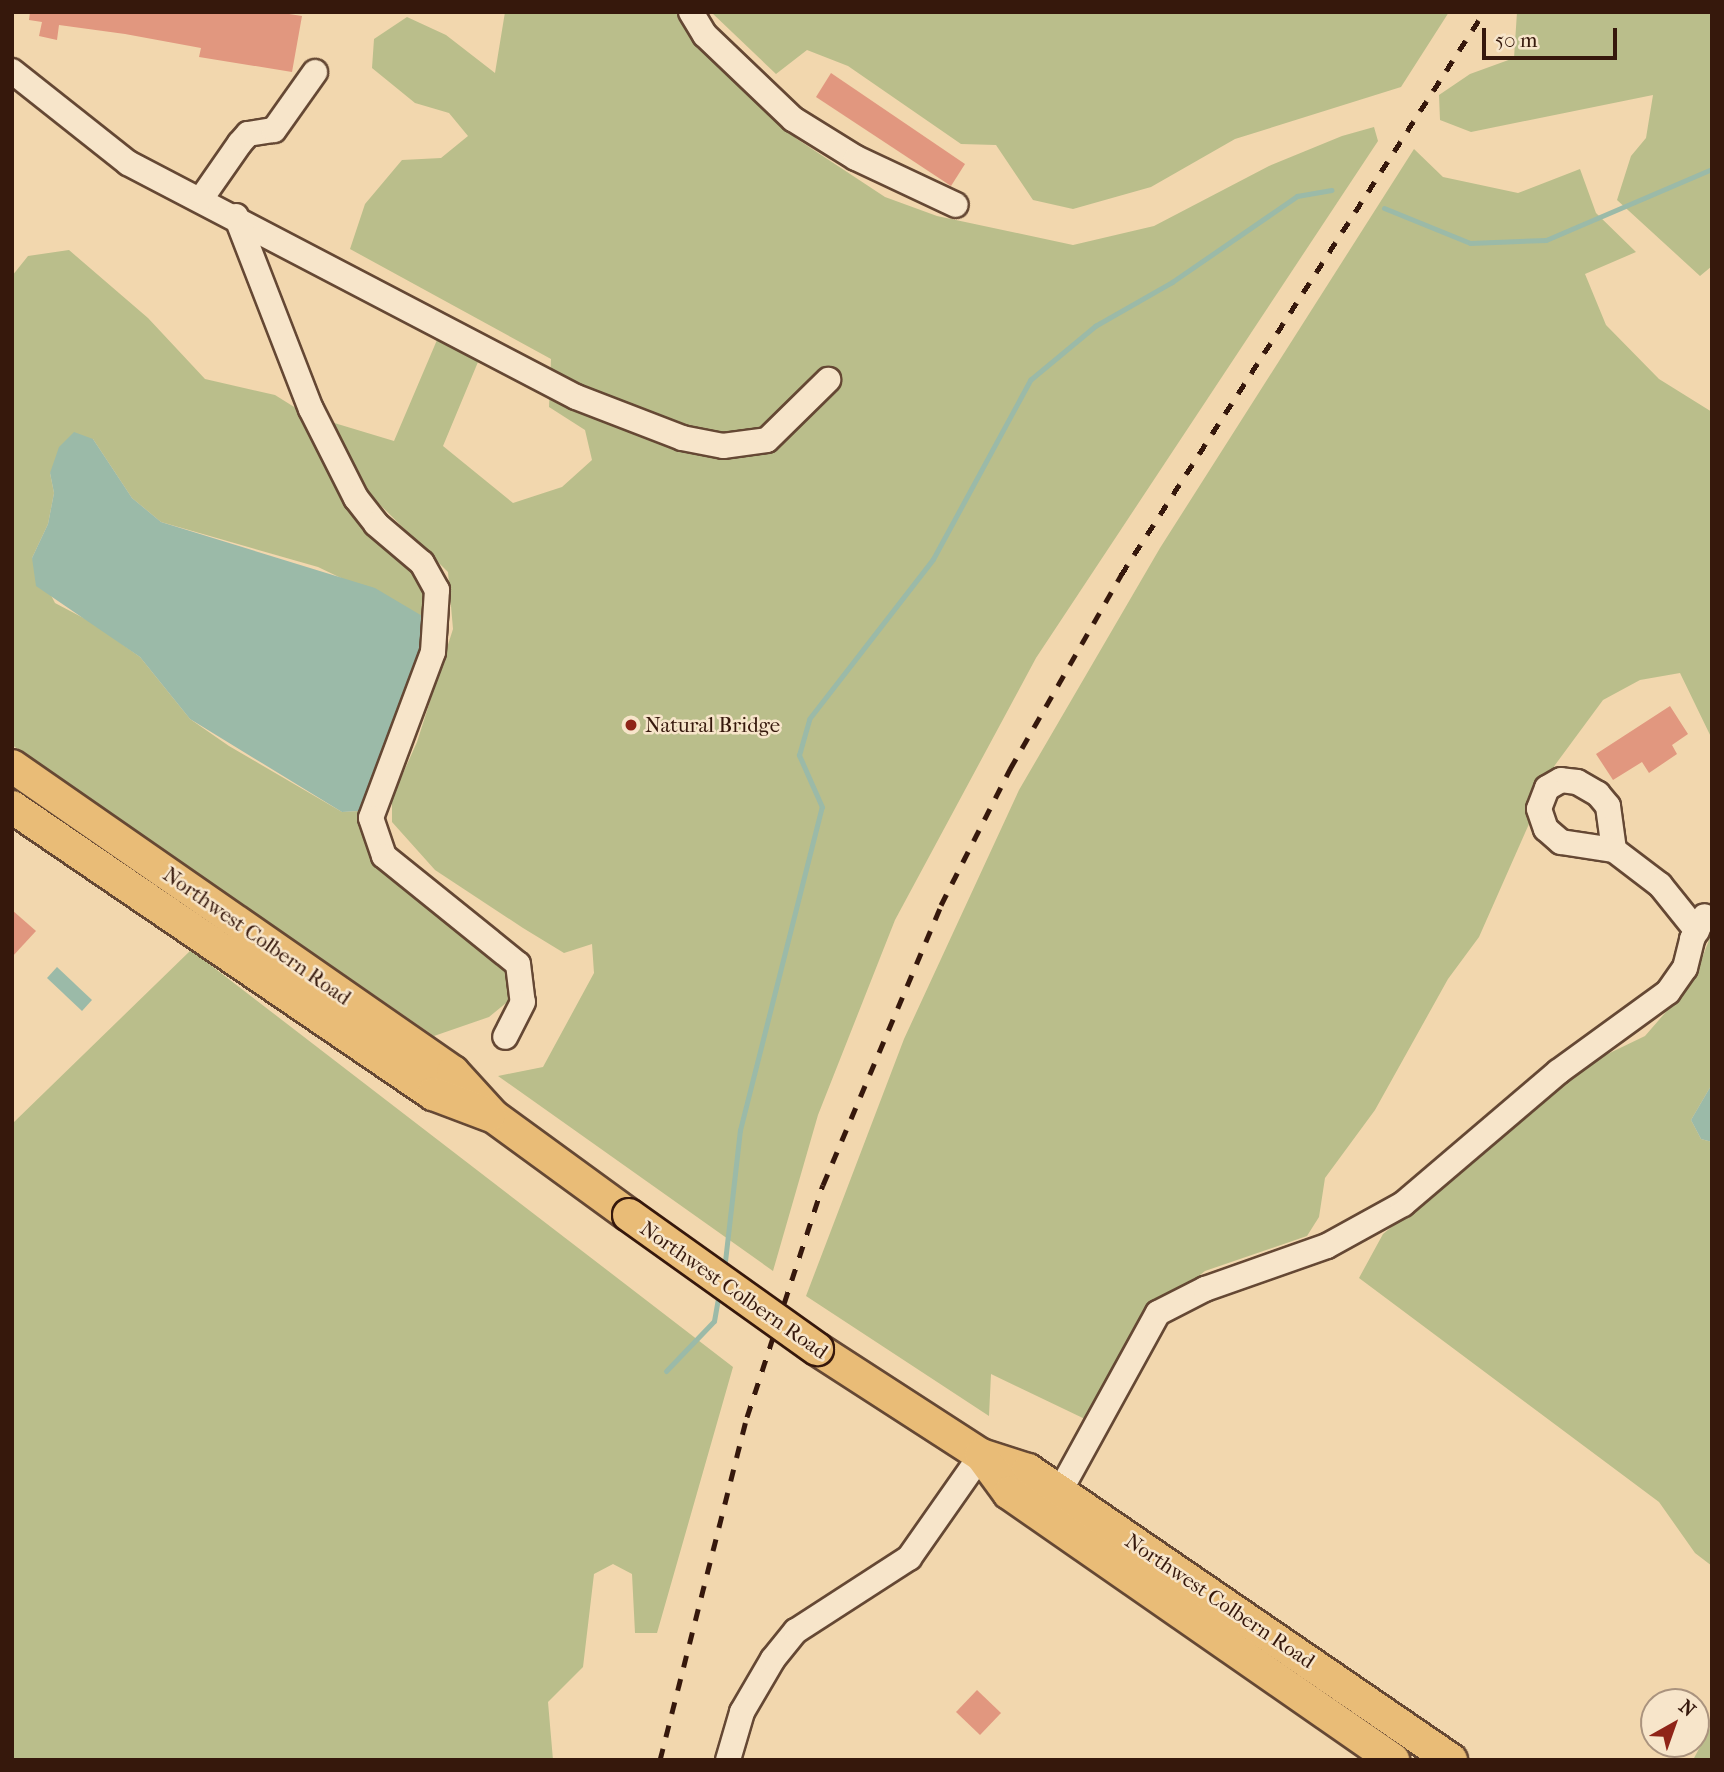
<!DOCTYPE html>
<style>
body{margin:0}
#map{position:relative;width:1724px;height:1772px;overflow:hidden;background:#f2d7ae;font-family:"IM FELL French Canon",serif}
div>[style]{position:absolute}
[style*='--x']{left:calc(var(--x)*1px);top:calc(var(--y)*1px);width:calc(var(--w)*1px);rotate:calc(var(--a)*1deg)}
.green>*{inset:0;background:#babe8b}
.water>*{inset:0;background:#9bbaa8}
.stream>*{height:5px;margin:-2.5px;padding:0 2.5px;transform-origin:2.5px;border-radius:2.5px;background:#9bbaa8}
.building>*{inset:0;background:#e1977f}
.roads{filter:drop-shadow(2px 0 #654834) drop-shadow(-2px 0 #654834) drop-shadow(0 2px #654834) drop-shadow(0 -2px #654834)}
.minor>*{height:24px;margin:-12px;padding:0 12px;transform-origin:12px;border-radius:12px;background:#f7e5ca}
.major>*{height:32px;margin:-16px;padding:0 16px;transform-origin:16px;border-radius:16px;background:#e9bc77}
.rail>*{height:5px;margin-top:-2.5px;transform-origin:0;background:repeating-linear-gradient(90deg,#36180c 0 12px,transparent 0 24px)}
.bridges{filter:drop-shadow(2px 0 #36180c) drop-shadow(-2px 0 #36180c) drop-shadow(0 2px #36180c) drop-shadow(0 -2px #36180c)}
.major-bridge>*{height:32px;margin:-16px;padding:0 16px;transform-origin:16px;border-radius:16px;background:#e9bc77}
.dots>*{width:19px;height:19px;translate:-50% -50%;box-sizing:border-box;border:4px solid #f7e5ca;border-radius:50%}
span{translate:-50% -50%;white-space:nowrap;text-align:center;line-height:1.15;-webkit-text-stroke:5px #f7e5ca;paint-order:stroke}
.poi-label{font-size:21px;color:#36180c}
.left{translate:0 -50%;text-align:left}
.street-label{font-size:21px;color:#36180c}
.frame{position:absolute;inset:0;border:14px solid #36180c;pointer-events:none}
.north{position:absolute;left:1640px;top:1688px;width:70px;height:70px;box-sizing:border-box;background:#f7e5ca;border:2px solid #aa937e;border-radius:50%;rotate:40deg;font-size:19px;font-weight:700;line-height:28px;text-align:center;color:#36180c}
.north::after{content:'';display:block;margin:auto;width:24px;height:32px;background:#8f2418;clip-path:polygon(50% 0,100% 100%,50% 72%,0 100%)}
.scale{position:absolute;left:1482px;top:28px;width:135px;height:32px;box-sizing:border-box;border:4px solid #36180c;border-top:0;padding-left:9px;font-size:21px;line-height:24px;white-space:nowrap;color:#36180c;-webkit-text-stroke:5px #f7e5ca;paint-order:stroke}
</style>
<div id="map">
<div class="green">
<i style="clip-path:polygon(505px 12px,682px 12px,697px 43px,797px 139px,885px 197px,937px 216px,1073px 245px,1154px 226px,1269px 166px,1342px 136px,1374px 127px,1378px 141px,1036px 658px,895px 920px,818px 1115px,773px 1271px,498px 1076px,543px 1067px,594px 973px,592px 944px,564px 953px,523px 928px,435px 870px,392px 822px,392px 798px,417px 742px,453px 629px,448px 572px,361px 486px,331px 422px,394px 441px,437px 340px,478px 362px,443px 446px,513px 503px,562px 487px,592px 460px,585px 430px,549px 407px,551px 359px,350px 249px,365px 204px,402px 160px,441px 158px,468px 136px,449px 113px,415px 103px,372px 68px,374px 39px,407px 17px,446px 35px,495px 73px)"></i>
<i style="clip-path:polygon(711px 12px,1449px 12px,1401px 87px,1235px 139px,1151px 187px,1073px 209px,1033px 200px,996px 145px,961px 144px,848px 66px,807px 50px,776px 74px)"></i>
<i style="clip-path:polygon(1517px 12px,1712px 12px,1712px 266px,1700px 276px,1617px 200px,1631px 156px,1646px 138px,1653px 95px,1471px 132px,1440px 120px,1439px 95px,1470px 74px,1514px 58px)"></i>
<i style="clip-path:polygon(1414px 149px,1443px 177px,1518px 193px,1580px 169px,1596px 213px,1636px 252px,1585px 274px,1606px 325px,1659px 379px,1712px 412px,1712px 739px,1680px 673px,1640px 680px,1603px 700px,1555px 765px,1479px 937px,1448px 979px,1375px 1110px,1325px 1178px,1319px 1217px,1307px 1236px,1205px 1271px,1137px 1325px,1087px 1420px,991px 1374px,989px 1416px,806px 1296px,904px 1039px,1019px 790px,1160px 548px)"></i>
<i style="clip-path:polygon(69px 250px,148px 318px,205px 379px,275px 395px,299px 410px,357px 520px,424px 585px,429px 620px,318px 567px,161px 522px,132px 498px,93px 439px,50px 473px,54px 493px,48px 524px,32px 558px,55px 603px,91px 622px,140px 657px,190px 719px,229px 746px,342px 812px,359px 811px,363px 837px,389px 874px,506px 968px,511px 999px,489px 1017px,434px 1036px,12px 745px,12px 276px,28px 256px)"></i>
<i style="clip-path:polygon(1712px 932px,1712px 1084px,1691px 1120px,1701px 1139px,1712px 1142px,1712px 1566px,1695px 1553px,1659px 1502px,1359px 1278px,1383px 1234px,1593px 1061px,1645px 1036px,1678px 998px,1701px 961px)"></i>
<i style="clip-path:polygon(191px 950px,733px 1367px,657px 1633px,635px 1633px,632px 1574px,613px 1564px,594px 1574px,583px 1667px,548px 1702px,553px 1760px,12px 1760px,12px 1124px)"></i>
<i style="clip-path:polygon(1712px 1724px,1712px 1760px,1693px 1760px)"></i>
</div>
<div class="water">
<i style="clip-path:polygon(74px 432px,93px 439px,132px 498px,161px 522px,375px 588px,429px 620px,406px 700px,359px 811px,342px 812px,190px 719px,140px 657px,36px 586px,32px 558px,48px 524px,54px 493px,50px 473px,59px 447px)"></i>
<i style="clip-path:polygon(57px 967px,92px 1000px,82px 1011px,47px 978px)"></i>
<i style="clip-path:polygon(1712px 1084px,1712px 1142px,1701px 1139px,1691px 1120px)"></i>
</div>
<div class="stream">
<i style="--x:1384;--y:208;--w:93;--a:22.1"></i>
<i style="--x:1470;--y:243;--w:76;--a:-2.3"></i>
<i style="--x:1546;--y:240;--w:181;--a:-23.2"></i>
<i style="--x:724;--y:1270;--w:141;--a:-83.5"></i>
<i style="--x:740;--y:1130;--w:333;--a:-75.8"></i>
<i style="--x:822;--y:807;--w:57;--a:-113.9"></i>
<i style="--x:799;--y:755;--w:37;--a:-74"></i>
<i style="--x:809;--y:719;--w:202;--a:-52.2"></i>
<i style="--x:933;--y:559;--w:204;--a:-61.5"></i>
<i style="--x:1030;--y:380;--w:85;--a:-39.7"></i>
<i style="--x:1095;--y:326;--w:89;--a:-29.7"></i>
<i style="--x:1172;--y:282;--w:152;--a:-34.5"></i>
<i style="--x:1297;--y:196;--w:35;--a:-10"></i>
<i style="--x:666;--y:1371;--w:69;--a:-46.2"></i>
<i style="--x:714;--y:1321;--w:28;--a:-80"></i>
</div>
<div class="building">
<i style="clip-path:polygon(30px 12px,276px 12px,302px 16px,292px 72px,199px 57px,201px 48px,125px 34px,59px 25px,57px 40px,39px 36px,42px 22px,29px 20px)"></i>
<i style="clip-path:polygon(831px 73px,965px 164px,951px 186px,816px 97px)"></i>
<i style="clip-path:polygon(1670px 706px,1688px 734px,1672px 745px,1677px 754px,1649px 773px,1642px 762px,1613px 780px,1596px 754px)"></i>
<i style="clip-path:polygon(12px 910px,36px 931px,12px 957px)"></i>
<i style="clip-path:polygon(977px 1690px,1001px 1713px,980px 1735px,956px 1712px)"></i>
</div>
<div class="roads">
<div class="minor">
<i style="--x:691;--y:12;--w:27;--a:59"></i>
<i style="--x:705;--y:35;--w:122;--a:43.7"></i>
<i style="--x:793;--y:119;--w:74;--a:31.8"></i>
<i style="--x:856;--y:158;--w:110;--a:25.2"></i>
<i style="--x:12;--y:71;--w:148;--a:38.4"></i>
<i style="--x:128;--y:163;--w:505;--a:27.58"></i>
<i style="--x:576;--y:397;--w:114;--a:21.1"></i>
<i style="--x:682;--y:438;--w:42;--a:11"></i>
<i style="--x:723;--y:446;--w:44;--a:-7.8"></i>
<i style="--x:767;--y:440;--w:86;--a:-44.5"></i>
<i style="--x:201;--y:199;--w:68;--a:-55.1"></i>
<i style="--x:240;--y:143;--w:12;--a:-48"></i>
<i style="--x:248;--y:134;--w:26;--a:-9"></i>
<i style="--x:274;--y:130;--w:71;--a:-54.7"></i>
<i style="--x:236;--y:216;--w:207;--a:68.8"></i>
<i style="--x:311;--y:409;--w:100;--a:63.2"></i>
<i style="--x:356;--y:498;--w:33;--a:52"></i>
<i style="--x:376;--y:524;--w:60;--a:40.3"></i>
<i style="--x:422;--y:563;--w:31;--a:61"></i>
<i style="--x:437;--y:590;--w:62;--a:93.7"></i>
<i style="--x:433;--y:652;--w:177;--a:110.5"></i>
<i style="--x:371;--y:818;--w:40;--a:71.1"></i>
<i style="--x:384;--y:856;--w:172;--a:38.9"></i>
<i style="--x:518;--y:964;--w:38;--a:83"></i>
<i style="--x:523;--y:1002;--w:39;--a:117"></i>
<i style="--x:1614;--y:850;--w:44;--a:-97.8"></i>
<i style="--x:1608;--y:806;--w:16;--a:-130"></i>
<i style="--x:1598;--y:794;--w:24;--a:-150"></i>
<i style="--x:1577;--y:782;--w:16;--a:-173"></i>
<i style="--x:1561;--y:780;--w:16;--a:150"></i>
<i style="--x:1547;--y:788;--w:22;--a:111"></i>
<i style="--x:1539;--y:809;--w:21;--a:71"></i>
<i style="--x:1546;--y:829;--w:20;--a:41"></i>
<i style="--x:1561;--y:842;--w:54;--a:8.6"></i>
<i style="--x:1614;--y:850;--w:58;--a:37.3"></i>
<i style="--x:1660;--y:885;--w:59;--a:51.2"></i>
<i style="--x:1060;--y:1491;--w:203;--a:-61.2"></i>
<i style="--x:1158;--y:1313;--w:53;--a:-27.1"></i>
<i style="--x:1205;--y:1289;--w:129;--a:-19.4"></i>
<i style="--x:1327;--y:1246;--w:87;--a:-28.9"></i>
<i style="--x:1403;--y:1204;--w:204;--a:-40.4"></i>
<i style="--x:1558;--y:1072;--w:136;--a:-36"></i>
<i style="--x:1668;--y:992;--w:29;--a:-55"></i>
<i style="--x:1685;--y:968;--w:30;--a:-76"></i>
<i style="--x:1692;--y:939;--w:26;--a:-61"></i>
<i style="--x:728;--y:1760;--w:50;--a:-73.7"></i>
<i style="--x:742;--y:1712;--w:61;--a:-59.7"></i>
<i style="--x:773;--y:1659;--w:36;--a:-51"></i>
<i style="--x:796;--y:1631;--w:135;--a:-32.9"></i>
<i style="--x:909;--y:1558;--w:126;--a:-55"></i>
</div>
<div class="major">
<i style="--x:12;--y:766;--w:537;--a:34.76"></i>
<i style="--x:453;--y:1072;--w:59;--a:47.7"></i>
<i style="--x:493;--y:1116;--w:168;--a:36.1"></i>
<i style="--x:12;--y:807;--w:510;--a:34.28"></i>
<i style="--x:433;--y:1094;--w:60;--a:20.6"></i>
<i style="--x:817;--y:1349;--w:195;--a:32.9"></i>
<i style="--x:981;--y:1455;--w:49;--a:17.7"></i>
<i style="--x:1028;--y:1470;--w:513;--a:34.43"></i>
<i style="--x:981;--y:1455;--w:47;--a:53.6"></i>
<i style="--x:1009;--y:1493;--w:468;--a:34.8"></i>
</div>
</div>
<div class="rail">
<i style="--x:660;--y:1760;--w:354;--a:-75.8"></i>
<i style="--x:747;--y:1417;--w:244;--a:-71.9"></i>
<i style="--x:823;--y:1185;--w:304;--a:-67.1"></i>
<i style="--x:941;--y:905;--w:153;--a:-63.1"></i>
<i style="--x:1010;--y:769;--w:224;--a:-60.2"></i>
<i style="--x:1121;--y:575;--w:670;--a:-57.19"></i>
</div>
<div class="bridges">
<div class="major-bridge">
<i style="--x:629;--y:1215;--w:231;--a:35.5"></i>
</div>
</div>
<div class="dots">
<i style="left:631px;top:725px;background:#8f2418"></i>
</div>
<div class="poi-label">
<span class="left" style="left:645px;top:725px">Natural Bridge</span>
</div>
<div class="street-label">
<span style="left:257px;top:936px;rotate:35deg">Northwest Colbern Road</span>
<span style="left:734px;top:1290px;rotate:35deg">Northwest Colbern Road</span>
<span style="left:1220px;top:1601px;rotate:34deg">Northwest Colbern Road</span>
</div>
<div class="frame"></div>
<div class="north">N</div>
<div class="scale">50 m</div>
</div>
